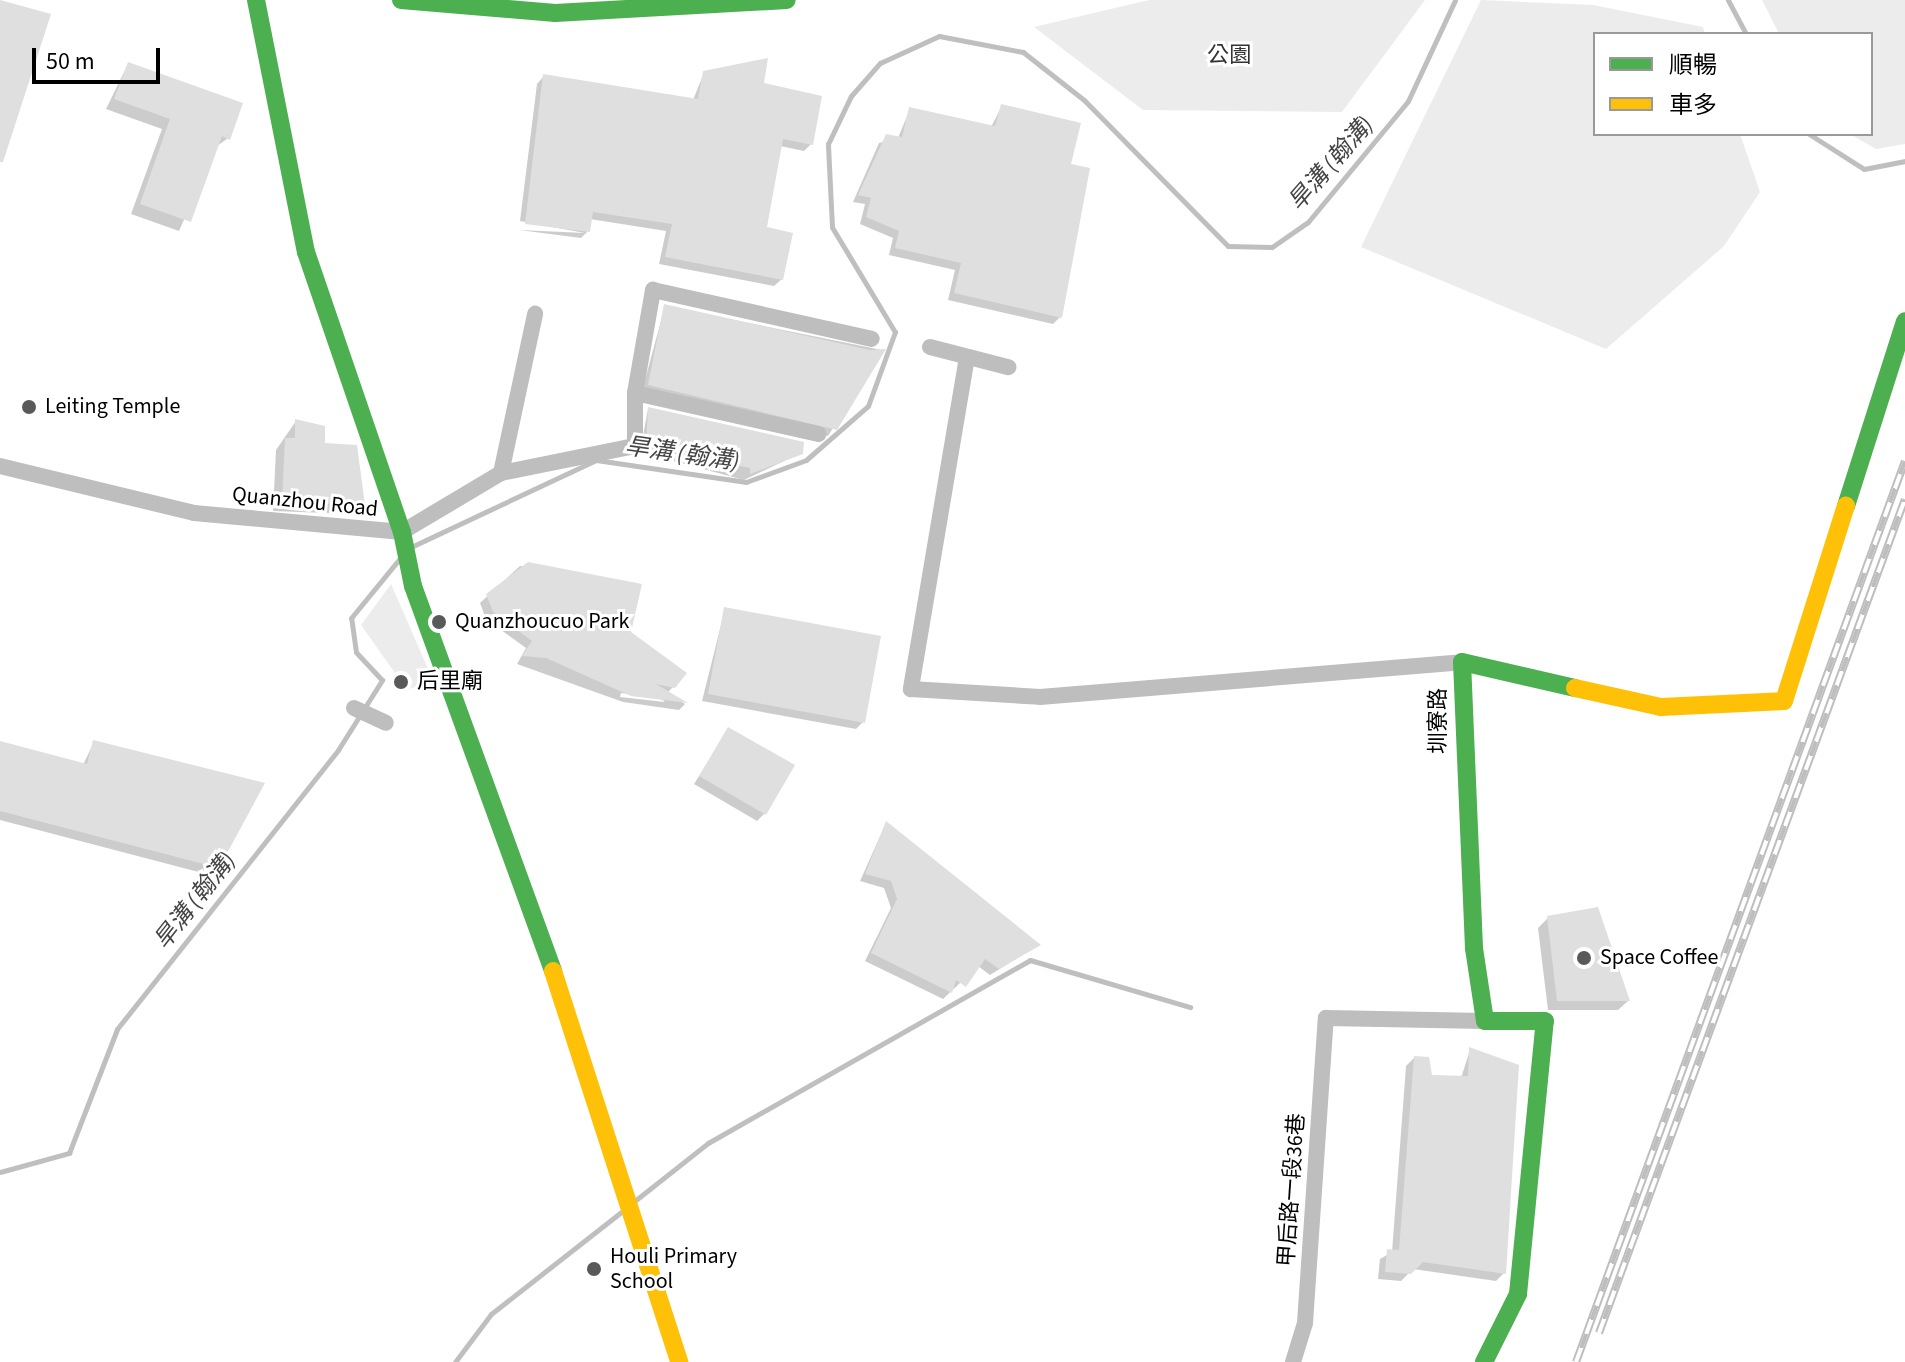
<!DOCTYPE html>
<meta charset="utf-8">
<style>
body{margin:0}
#map{position:relative;width:1905px;height:1362px;overflow:hidden;background:#fff;font-family:"Source Sans 3","Noto Sans TC",sans-serif}
div>[style]{position:absolute}
[style*='--x']{left:calc(var(--x)*1px);top:calc(var(--y)*1px);width:calc(var(--w)*1px);rotate:calc(var(--a)*1deg)}
.green>*{inset:0;background:#ececec}
.shadow>*{inset:0;background:#0003}
.stream>*{height:5px;margin:-2.5px;padding:0 2.5px;transform-origin:2.5px;border-radius:2.5px;background:#bfbfbf}
.building>*{inset:0;background:#dfdfdf}
.street>*{height:16px;margin:-8px;padding:0 8px;transform-origin:8px;border-radius:8px;background:#bebebe}
.fast>*{height:18px;margin:-9px;padding:0 9px;transform-origin:9px;border-radius:9px;background:#4caf50}
.slow>*{height:18px;margin:-9px;padding:0 9px;transform-origin:9px;border-radius:9px;background:#ffc107}
.rail>*{height:8px;margin-top:-4px;transform-origin:0;background:repeating-linear-gradient(90deg,#fff 0 15px,#bebebe 0 30px);box-sizing:border-box;border-block:2px solid #bebebe}
.dots>*{width:22px;height:22px;translate:-50% -50%;box-sizing:border-box;border:4px solid #fff;border-radius:50%}
span{translate:-50% -50%;white-space:nowrap;text-align:center;line-height:1.15;-webkit-text-stroke:6px #fff;paint-order:stroke}
.park-label{font-size:22px;color:#333}
.poi-label{font-size:22px;color:#000}
.left{translate:0 -50%;text-align:left}
.street-label{font-size:22px;color:#000}
.water-label{font-size:24px;color:#444;font-style:italic}
.legend{position:absolute;left:1593px;top:32px;width:280px;height:104px;box-sizing:border-box;background:#fff;border:2px solid #999;margin:0;padding:10px 14px;list-style:none;font-size:24px;color:#000}
.legend li{display:flex;align-items:center;gap:16px;height:40px}
.legend b{width:40px;border:2px solid #999}
.scale{position:absolute;left:32px;top:48px;width:128px;height:36px;box-sizing:border-box;border:4px solid #000;border-top:0;padding-left:10px;font-size:24px;line-height:28px;white-space:nowrap;color:#000;-webkit-text-stroke:6px #fff;paint-order:stroke}
</style>
<div id="map">
<div class="green">
<i style="clip-path:polygon(1149px 0,1425px 0,1342px 112px,1143px 110px,1034px 27px)"></i>
<i style="clip-path:polygon(1481px 0,1593px 5px,1703px 27px,1705px 34px,1595px 34px,1595px 134px,1740px 134px,1760px 192px,1724px 246px,1606px 349px,1361px 247px)"></i>
<i style="clip-path:polygon(1762px 0,1905px 0,1905px 144px,1876px 149px,1850px 134px,1871px 134px,1871px 34px,1779px 34px)"></i>
<i style="clip-path:polygon(391px 584px,433px 680px,407px 690px,361px 625px)"></i>
</div>
<div class="shadow">
<i style="clip-path:polygon(128px 64px,228px 138px,216px 147px,179px 231px,131px 214px,162px 129px,106px 109px)"></i>
<i style="clip-path:polygon(704px 73px,761px 84px,811px 144px,804px 151px,780px 146px,765px 229px,782px 279px,774px 286px,659px 264px,666px 231px,590px 219px,588px 231px,581px 238px,519px 230px,585px 233px,520px 221px,537px 84px,544px 76px,693px 100px)"></i>
<i style="clip-path:polygon(1002px 106px,1068px 166px,1060px 317px,1053px 324px,948px 300px,955px 270px,889px 255px,893px 238px,860px 224px,865px 204px,853px 202px,879px 143px,898px 138px,910px 109px,991px 127px)"></i>
<i style="clip-path:polygon(665px 306px,882px 350px,828px 436px,642px 391px)"></i>
<i style="clip-path:polygon(648px 409px,801px 453px,744px 480px,640px 452px)"></i>
<i style="clip-path:polygon(296px 421px,323px 445px,363px 504px,353px 514px,273px 511px,276px 450px)"></i>
<i style="clip-path:polygon(evenodd,520px 566px,640px 585px,629px 633px,673px 687px,667px 693px,685px 704px,679px 710px,623px 702px,517px 664px,526px 648px,486px 619px,480px 603px,520px 566px,621px 693px,660px 698px,665px 702px,620px 697px,621px 693px)"></i>
<i style="clip-path:polygon(725px 609px,863px 722px,856px 729px,702px 701px)"></i>
<i style="clip-path:polygon(729px 729px,764px 814px,757px 821px,694px 784px)"></i>
<i style="clip-path:polygon(94px 742px,218px 867px,210px 875px,0 820px,0 743px,83px 765px)"></i>
<i style="clip-path:polygon(886px 823px,1038px 945px,990px 975px,978px 966px,943px 999px,865px 961px,891px 908px,884px 888px,860px 881px)"></i>
<i style="clip-path:polygon(1548px 918px,1628px 1001px,1618px 1010px,1548px 1010px,1538px 928px)"></i>
<i style="clip-path:polygon(1470px 1050px,1504px 1273px,1496px 1281px,1413px 1269px,1401px 1281px,1378px 1279px,1380px 1259px,1392px 1252px,1406px 1066px,1414px 1058px,1430px 1077px,1461px 1078px)"></i>
</div>
<div class="stream">
<i style="--x:1728;--y:0;--w:38;--a:62"></i>
<i style="--x:1809;--y:134;--w:65;--a:32.5"></i>
<i style="--x:1864;--y:169;--w:42;--a:-11"></i>
<i style="--x:411;--y:547;--w:204;--a:-25.2"></i>
<i style="--x:596;--y:460;--w:152;--a:8.3"></i>
<i style="--x:746;--y:482;--w:64;--a:-20.1"></i>
<i style="--x:806;--y:460;--w:82;--a:-41.1"></i>
<i style="--x:868;--y:406;--w:79;--a:-70"></i>
<i style="--x:895;--y:332;--w:122;--a:-121"></i>
<i style="--x:832;--y:227;--w:83;--a:-92.8"></i>
<i style="--x:828;--y:144;--w:53;--a:-64.4"></i>
<i style="--x:851;--y:96;--w:44;--a:-48.7"></i>
<i style="--x:880;--y:63;--w:65;--a:-24.6"></i>
<i style="--x:939;--y:36;--w:86;--a:10.8"></i>
<i style="--x:1023;--y:52;--w:78;--a:38.2"></i>
<i style="--x:1084;--y:100;--w:205;--a:45.4"></i>
<i style="--x:1228;--y:246;--w:44;--a:1.3"></i>
<i style="--x:1272;--y:247;--w:44;--a:-34.8"></i>
<i style="--x:1308;--y:222;--w:157;--a:-50.4"></i>
<i style="--x:1408;--y:101;--w:111;--a:-65"></i>
<i style="--x:0;--y:1172;--w:72;--a:-15.4"></i>
<i style="--x:69;--y:1153;--w:133;--a:-68.8"></i>
<i style="--x:117;--y:1029;--w:356;--a:-51.6"></i>
<i style="--x:338;--y:750;--w:83;--a:-57.8"></i>
<i style="--x:382;--y:680;--w:38;--a:-133"></i>
<i style="--x:356;--y:652;--w:34;--a:-98"></i>
<i style="--x:351;--y:618;--w:79;--a:-50.7"></i>
<i style="--x:632;--y:1203;--w:97;--a:-38.3"></i>
<i style="--x:708;--y:1143;--w:370;--a:-29.6"></i>
<i style="--x:1030;--y:960;--w:167;--a:16.4"></i>
<i style="--x:455;--y:1362;--w:60;--a:-53.1"></i>
<i style="--x:491;--y:1314;--w:165;--a:-38.1"></i>
</div>
<div class="building">
<i style="clip-path:polygon(0 0,51px 14px,3px 162px,0 162px)"></i>
<i style="clip-path:polygon(768px 58px,764px 83px,822px 96px,813px 145px,783px 139px,767px 227px,793px 233px,783px 280px,665px 257px,672px 224px,593px 212px,590px 232px,525px 224px,543px 74px,698px 99px,703px 71px)"></i>
<i style="clip-path:polygon(128px 62px,243px 103px,230px 140px,222px 136px,191px 222px,140px 204px,170px 119px,114px 99px)"></i>
<i style="clip-path:polygon(1001px 104px,1081px 123px,1071px 164px,1090px 168px,1062px 318px,954px 293px,961px 263px,895px 248px,899px 231px,866px 217px,871px 198px,858px 195px,886px 134px,902px 137px,909px 107px,995px 126px)"></i>
<i style="clip-path:polygon(664px 304px,870px 350px,886px 349px,837px 430px,648px 385px)"></i>
<i style="clip-path:polygon(648px 407px,804px 442px,803px 454px,750px 474px,750px 468px,646px 445px)"></i>
<i style="clip-path:polygon(295px 419px,325px 426px,325px 443px,357px 445px,365px 505px,282px 502px,285px 438px,295px 438px)"></i>
<i style="clip-path:polygon(528px 562px,642px 584px,631px 632px,687px 673px,675px 688px,656px 684px,688px 703px,631px 696px,546px 658px,522px 656px,532px 641px,493px 612px,486px 594px)"></i>
<i style="clip-path:polygon(724px 607px,881px 636px,865px 723px,708px 694px)"></i>
<i style="clip-path:polygon(728px 727px,795px 765px,766px 815px,699px 776px)"></i>
<i style="clip-path:polygon(93px 740px,265px 783px,219px 868px,0 811px,0 741px,87px 764px)"></i>
<i style="clip-path:polygon(886px 821px,1041px 945px,999px 969px,985px 959px,966px 987px,956px 980px,952px 993px,871px 953px,897px 899px,891px 881px,865px 874px)"></i>
<i style="clip-path:polygon(1598px 907px,1630px 1001px,1557px 1001px,1547px 916px)"></i>
<i style="clip-path:polygon(1469px 1047px,1519px 1065px,1506px 1274px,1423px 1262px,1411px 1274px,1385px 1272px,1387px 1249px,1399px 1250px,1414px 1056px,1429px 1057px,1432px 1075px,1468px 1076px)"></i>
</div>
<div class="street">
<i style="--x:930;--y:347;--w:81;--a:14.4"></i>
<i style="--x:967;--y:357;--w:337;--a:99.6"></i>
<i style="--x:911;--y:689;--w:129;--a:3.5"></i>
<i style="--x:1040;--y:697;--w:423;--a:-4.7"></i>
<i style="--x:635;--y:393;--w:188;--a:12.6"></i>
<i style="--x:0;--y:466;--w:200;--a:13.6"></i>
<i style="--x:194;--y:513;--w:209;--a:5.2"></i>
<i style="--x:402;--y:532;--w:115;--a:-30.8"></i>
<i style="--x:501;--y:473;--w:137;--a:-11.4"></i>
<i style="--x:635;--y:446;--w:53;--a:-90"></i>
<i style="--x:635;--y:393;--w:105;--a:-80.1"></i>
<i style="--x:653;--y:290;--w:224;--a:12.6"></i>
<i style="--x:501;--y:473;--w:163;--a:-77.9"></i>
<i style="--x:354;--y:708;--w:35;--a:25"></i>
<i style="--x:1293;--y:1362;--w:41;--a:-72.9"></i>
<i style="--x:1305;--y:1323;--w:306;--a:-86.1"></i>
<i style="--x:1326;--y:1018;--w:159;--a:1.1"></i>
</div>
<div class="fast">
<i style="--x:256;--y:0;--w:257;--a:78.8"></i>
<i style="--x:306;--y:252;--w:296;--a:71.1"></i>
<i style="--x:402;--y:532;--w:55;--a:78.5"></i>
<i style="--x:413;--y:586;--w:410;--a:70"></i>
<i style="--x:401;--y:0;--w:155;--a:4.8"></i>
<i style="--x:555;--y:13;--w:232;--a:-3.2"></i>
<i style="--x:1846;--y:506;--w:194;--a:-72.3"></i>
<i style="--x:1484;--y:1362;--w:76;--a:-63.4"></i>
<i style="--x:1518;--y:1294;--w:274;--a:-84.4"></i>
<i style="--x:1545;--y:1021;--w:60;--a:180"></i>
<i style="--x:1485;--y:1021;--w:74;--a:-98.6"></i>
<i style="--x:1474;--y:948;--w:286;--a:-92.4"></i>
<i style="--x:1462;--y:662;--w:116;--a:13"></i>
</div>
<div class="slow">
<i style="--x:1575;--y:688;--w:88;--a:12.5"></i>
<i style="--x:1661;--y:707;--w:123;--a:-2.8"></i>
<i style="--x:1784;--y:701;--w:205;--a:-72.4"></i>
<i style="--x:553;--y:971;--w:411;--a:72.1"></i>
</div>
<div class="rail">
<i style="--x:1599;--y:1333;--w:888;--a:-69.85"></i>
<i style="--x:1576;--y:1362;--w:959;--a:-69.94"></i>
</div>
<div class="dots">
<i style="left:29px;top:407px;background:#595959"></i>
<i style="left:439px;top:622px;background:#595959"></i>
<i style="left:401px;top:682px;background:#595959"></i>
<i style="left:1584px;top:958px;background:#595959"></i>
<i style="left:594px;top:1269px;background:#595959"></i>
</div>
<div class="park-label">
<span style="left:1229px;top:56px">公園</span>
</div>
<div class="poi-label">
<span class="left" style="left:45px;top:407px">Leiting Temple</span>
<span class="left" style="left:455px;top:622px">Quanzhoucuo Park</span>
<span class="left" style="left:417px;top:682px">后里廟</span>
<span class="left" style="left:1600px;top:958px">Space Coffee</span>
<span class="left" style="left:610px;top:1269px">Houli Primary<br>School</span>
</div>
<div class="street-label">
<span style="left:305px;top:502px;rotate:6deg">Quanzhou Road</span>
<span style="left:1439px;top:721px;rotate:-90deg">圳寮路</span>
<span style="left:1292px;top:1190px;rotate:-86deg">甲后路一段36巷</span>
</div>
<div class="water-label">
<span style="left:1331px;top:164px;rotate:-49deg">旱溝 (翰溝)</span>
<span style="left:682px;top:454px;rotate:8deg">旱溝 (翰溝)</span>
<span style="left:195px;top:901px;rotate:-52deg">旱溝 (翰溝)</span>
</div>
<ul class="legend">
<li><b style="height:10px;background:#4caf50"></b>順暢</li>
<li><b style="height:10px;background:#ffc107"></b>車多</li>
</ul>
<div class="scale">50 m</div>
</div>
